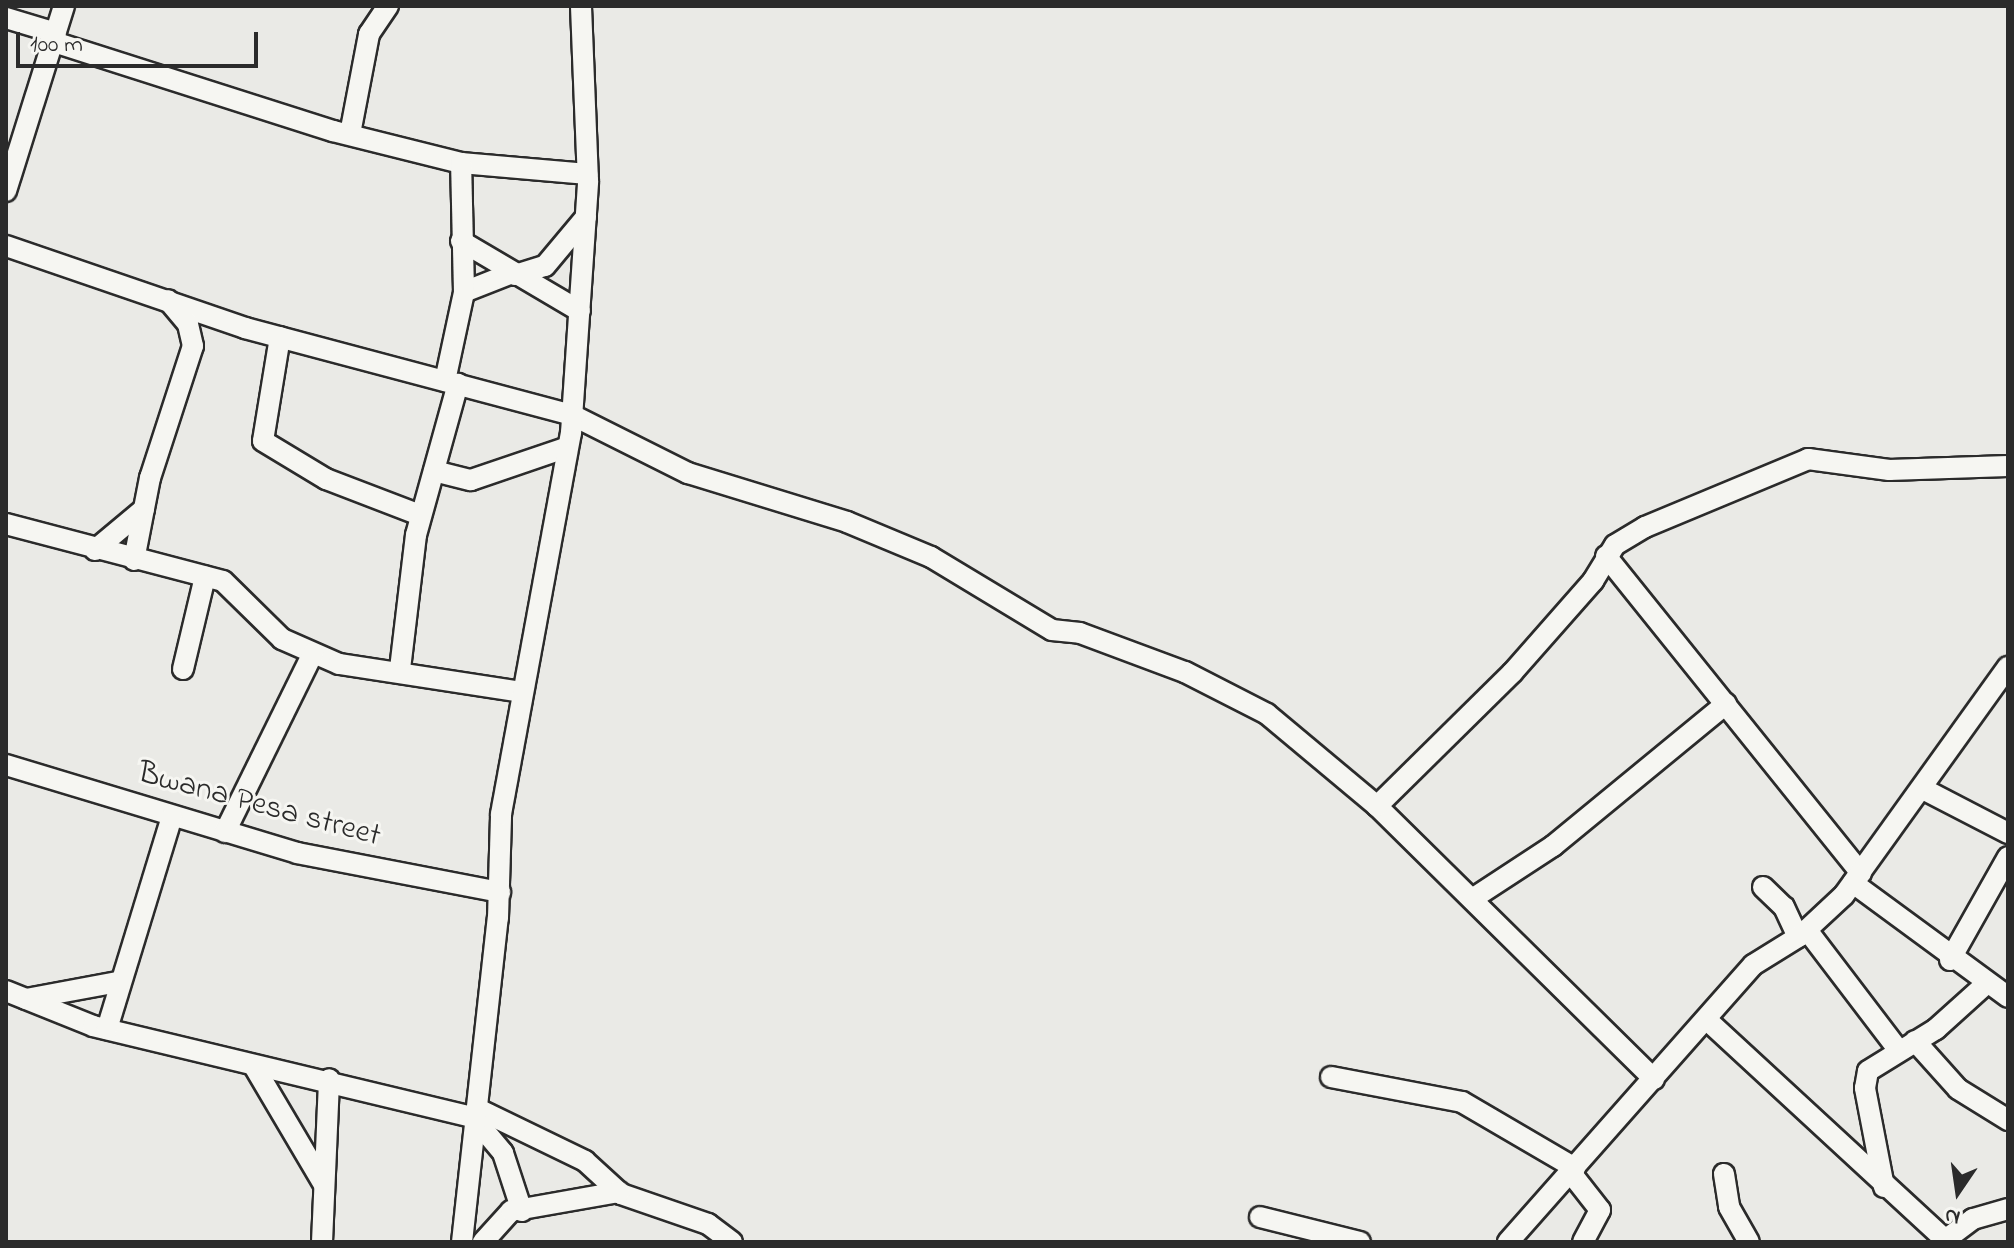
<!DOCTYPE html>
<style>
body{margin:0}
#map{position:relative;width:2014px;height:1248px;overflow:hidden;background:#eaeae6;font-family:"Indie Flower",sans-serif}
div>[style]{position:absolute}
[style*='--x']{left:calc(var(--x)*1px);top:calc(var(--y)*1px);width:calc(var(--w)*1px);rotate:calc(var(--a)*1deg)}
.roads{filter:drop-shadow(2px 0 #2b2b2b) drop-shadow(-2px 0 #2b2b2b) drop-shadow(0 2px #2b2b2b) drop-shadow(0 -2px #2b2b2b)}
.minor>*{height:20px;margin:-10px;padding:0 10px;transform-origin:10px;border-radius:10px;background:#f6f6f2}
span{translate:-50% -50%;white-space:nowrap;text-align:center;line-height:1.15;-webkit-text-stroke:6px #f6f6f2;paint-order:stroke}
.street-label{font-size:32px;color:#2b2b2b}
.frame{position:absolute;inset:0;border:8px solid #2b2b2b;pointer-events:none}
.north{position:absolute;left:1918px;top:1152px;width:80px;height:80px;-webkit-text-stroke:6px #f6f6f2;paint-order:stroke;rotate:193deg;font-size:22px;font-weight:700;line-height:32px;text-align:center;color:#2b2b2b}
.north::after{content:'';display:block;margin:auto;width:28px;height:36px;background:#2b2b2b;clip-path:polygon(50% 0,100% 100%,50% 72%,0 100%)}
.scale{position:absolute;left:16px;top:32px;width:242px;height:36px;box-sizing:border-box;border:4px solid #2b2b2b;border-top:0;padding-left:10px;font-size:24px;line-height:28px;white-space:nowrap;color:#2b2b2b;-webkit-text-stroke:6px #f6f6f2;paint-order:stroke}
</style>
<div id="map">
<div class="roads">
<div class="minor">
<i style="--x:6;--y:18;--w:52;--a:16.7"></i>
<i style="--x:54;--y:42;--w:293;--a:17.7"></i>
<i style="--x:333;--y:131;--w:132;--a:14"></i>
<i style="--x:461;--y:163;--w:127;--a:5"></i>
<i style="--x:350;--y:134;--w:102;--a:-79.2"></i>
<i style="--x:369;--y:34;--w:34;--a:-56"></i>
<i style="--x:6;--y:191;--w:194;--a:-72.6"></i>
<i style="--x:461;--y:241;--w:138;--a:30.5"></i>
<i style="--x:6;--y:246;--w:253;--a:18.9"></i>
<i style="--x:245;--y:328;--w:338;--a:14.9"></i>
<i style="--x:572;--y:415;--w:130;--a:26.6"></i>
<i style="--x:688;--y:473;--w:166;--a:17.1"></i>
<i style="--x:847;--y:522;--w:91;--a:22.6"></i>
<i style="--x:931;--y:557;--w:141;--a:31.1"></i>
<i style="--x:1052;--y:630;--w:28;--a:6"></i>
<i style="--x:1080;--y:633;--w:112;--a:20.4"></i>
<i style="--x:1185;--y:672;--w:92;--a:27.1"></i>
<i style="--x:1267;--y:714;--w:143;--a:39.9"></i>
<i style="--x:1377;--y:806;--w:389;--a:44.6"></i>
<i style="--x:515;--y:275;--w:31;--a:-17"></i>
<i style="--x:545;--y:266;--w:64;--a:-50.1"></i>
<i style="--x:464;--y:292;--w:52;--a:-21.6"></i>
<i style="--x:280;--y:337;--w:105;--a:99.3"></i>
<i style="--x:263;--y:441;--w:74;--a:31.1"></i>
<i style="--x:326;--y:479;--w:101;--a:21"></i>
<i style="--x:445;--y:381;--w:91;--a:-77.9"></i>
<i style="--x:464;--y:292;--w:129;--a:-91.3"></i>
<i style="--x:434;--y:471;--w:38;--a:14"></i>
<i style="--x:471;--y:480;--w:102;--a:-18.8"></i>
<i style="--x:6;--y:524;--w:224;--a:14.7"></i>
<i style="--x:223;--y:581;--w:83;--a:44.5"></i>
<i style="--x:282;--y:639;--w:62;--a:23.7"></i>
<i style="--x:339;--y:664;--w:184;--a:8.7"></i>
<i style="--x:95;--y:550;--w:64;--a:-39.9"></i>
<i style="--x:1606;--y:556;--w:407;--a:51.2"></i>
<i style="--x:134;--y:560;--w:84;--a:-79"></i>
<i style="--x:150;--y:478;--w:139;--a:-72"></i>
<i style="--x:193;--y:346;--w:23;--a:-103"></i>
<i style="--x:188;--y:324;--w:31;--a:-130"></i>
<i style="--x:183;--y:669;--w:95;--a:-76.6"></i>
<i style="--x:400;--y:669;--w:135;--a:-83.2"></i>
<i style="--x:416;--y:535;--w:157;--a:-74.5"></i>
<i style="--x:6;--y:765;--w:304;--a:16.8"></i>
<i style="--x:297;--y:853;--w:207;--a:10.9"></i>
<i style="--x:1923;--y:789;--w:96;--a:27.4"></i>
<i style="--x:1377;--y:806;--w:190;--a:-44.6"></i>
<i style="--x:1512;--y:673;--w:123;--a:-48.6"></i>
<i style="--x:1593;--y:581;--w:42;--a:-58.6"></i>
<i style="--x:1615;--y:545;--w:35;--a:-31"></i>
<i style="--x:1645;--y:527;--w:177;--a:-22.6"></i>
<i style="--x:1808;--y:459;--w:82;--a:7.7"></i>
<i style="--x:1889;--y:470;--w:119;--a:-1.9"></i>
<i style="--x:225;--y:832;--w:199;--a:-63.8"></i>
<i style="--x:1853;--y:883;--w:192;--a:36.3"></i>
<i style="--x:1763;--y:887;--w:29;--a:44"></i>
<i style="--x:1784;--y:907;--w:33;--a:65"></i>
<i style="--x:1472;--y:899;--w:97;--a:-33.2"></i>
<i style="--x:1553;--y:846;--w:224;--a:-39.4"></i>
<i style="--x:1807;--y:930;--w:148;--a:52.7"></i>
<i style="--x:1950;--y:960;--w:118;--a:-60.6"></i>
<i style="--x:6;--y:991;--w:94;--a:21.9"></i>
<i style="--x:93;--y:1026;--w:397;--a:13.5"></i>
<i style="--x:26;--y:999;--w:94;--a:-10.5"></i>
<i style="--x:1707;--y:1020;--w:328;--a:42.7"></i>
<i style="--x:107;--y:1029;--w:222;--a:-73"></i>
<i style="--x:1915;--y:1041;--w:64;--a:48.1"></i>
<i style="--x:1958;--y:1089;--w:59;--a:31.8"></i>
<i style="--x:255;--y:1068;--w:134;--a:59.4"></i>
<i style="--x:1331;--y:1077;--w:133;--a:10.8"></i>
<i style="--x:1462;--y:1102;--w:131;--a:30.3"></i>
<i style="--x:480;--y:1110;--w:117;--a:25.9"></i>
<i style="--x:585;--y:1161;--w:49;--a:42.5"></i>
<i style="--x:621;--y:1194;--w:92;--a:19"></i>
<i style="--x:708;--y:1224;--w:30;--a:37"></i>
<i style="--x:478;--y:1123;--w:39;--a:50"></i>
<i style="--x:503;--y:1153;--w:61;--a:71.9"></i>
<i style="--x:1571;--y:1173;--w:47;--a:51.9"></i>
<i style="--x:1600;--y:1210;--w:36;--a:118"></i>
<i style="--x:1724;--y:1174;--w:33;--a:81"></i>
<i style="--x:1729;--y:1207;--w:40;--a:60.3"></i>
<i style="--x:1884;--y:1187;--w:101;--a:-100.9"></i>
<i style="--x:1865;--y:1088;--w:17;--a:-80"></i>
<i style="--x:1868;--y:1071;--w:80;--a:-31.7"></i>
<i style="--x:1936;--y:1029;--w:67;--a:-42"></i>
<i style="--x:1260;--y:1217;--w:103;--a:14"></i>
<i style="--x:1945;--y:1240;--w:35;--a:-37"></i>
<i style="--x:1973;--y:1219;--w:36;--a:-16"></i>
<i style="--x:322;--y:1242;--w:163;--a:-87.5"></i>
<i style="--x:462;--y:1242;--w:326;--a:-83.7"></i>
<i style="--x:498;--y:918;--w:104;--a:-88.3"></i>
<i style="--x:501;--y:814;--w:387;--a:-79.6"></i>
<i style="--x:571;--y:433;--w:253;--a:-86.1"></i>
<i style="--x:588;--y:181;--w:175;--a:-92.3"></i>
<i style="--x:483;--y:1242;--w:42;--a:-47.9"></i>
<i style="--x:511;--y:1211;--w:110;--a:-10"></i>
<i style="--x:1508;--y:1242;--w:370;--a:-48.5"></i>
<i style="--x:1753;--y:965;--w:55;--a:-31.7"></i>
<i style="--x:1800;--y:936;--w:60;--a:-43"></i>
<i style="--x:1844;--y:895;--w:281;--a:-54.3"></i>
</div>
</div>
<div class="street-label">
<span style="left:259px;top:806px;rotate:15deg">Bwana Pesa street</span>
</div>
<div class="frame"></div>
<div class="north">N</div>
<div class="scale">100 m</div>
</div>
